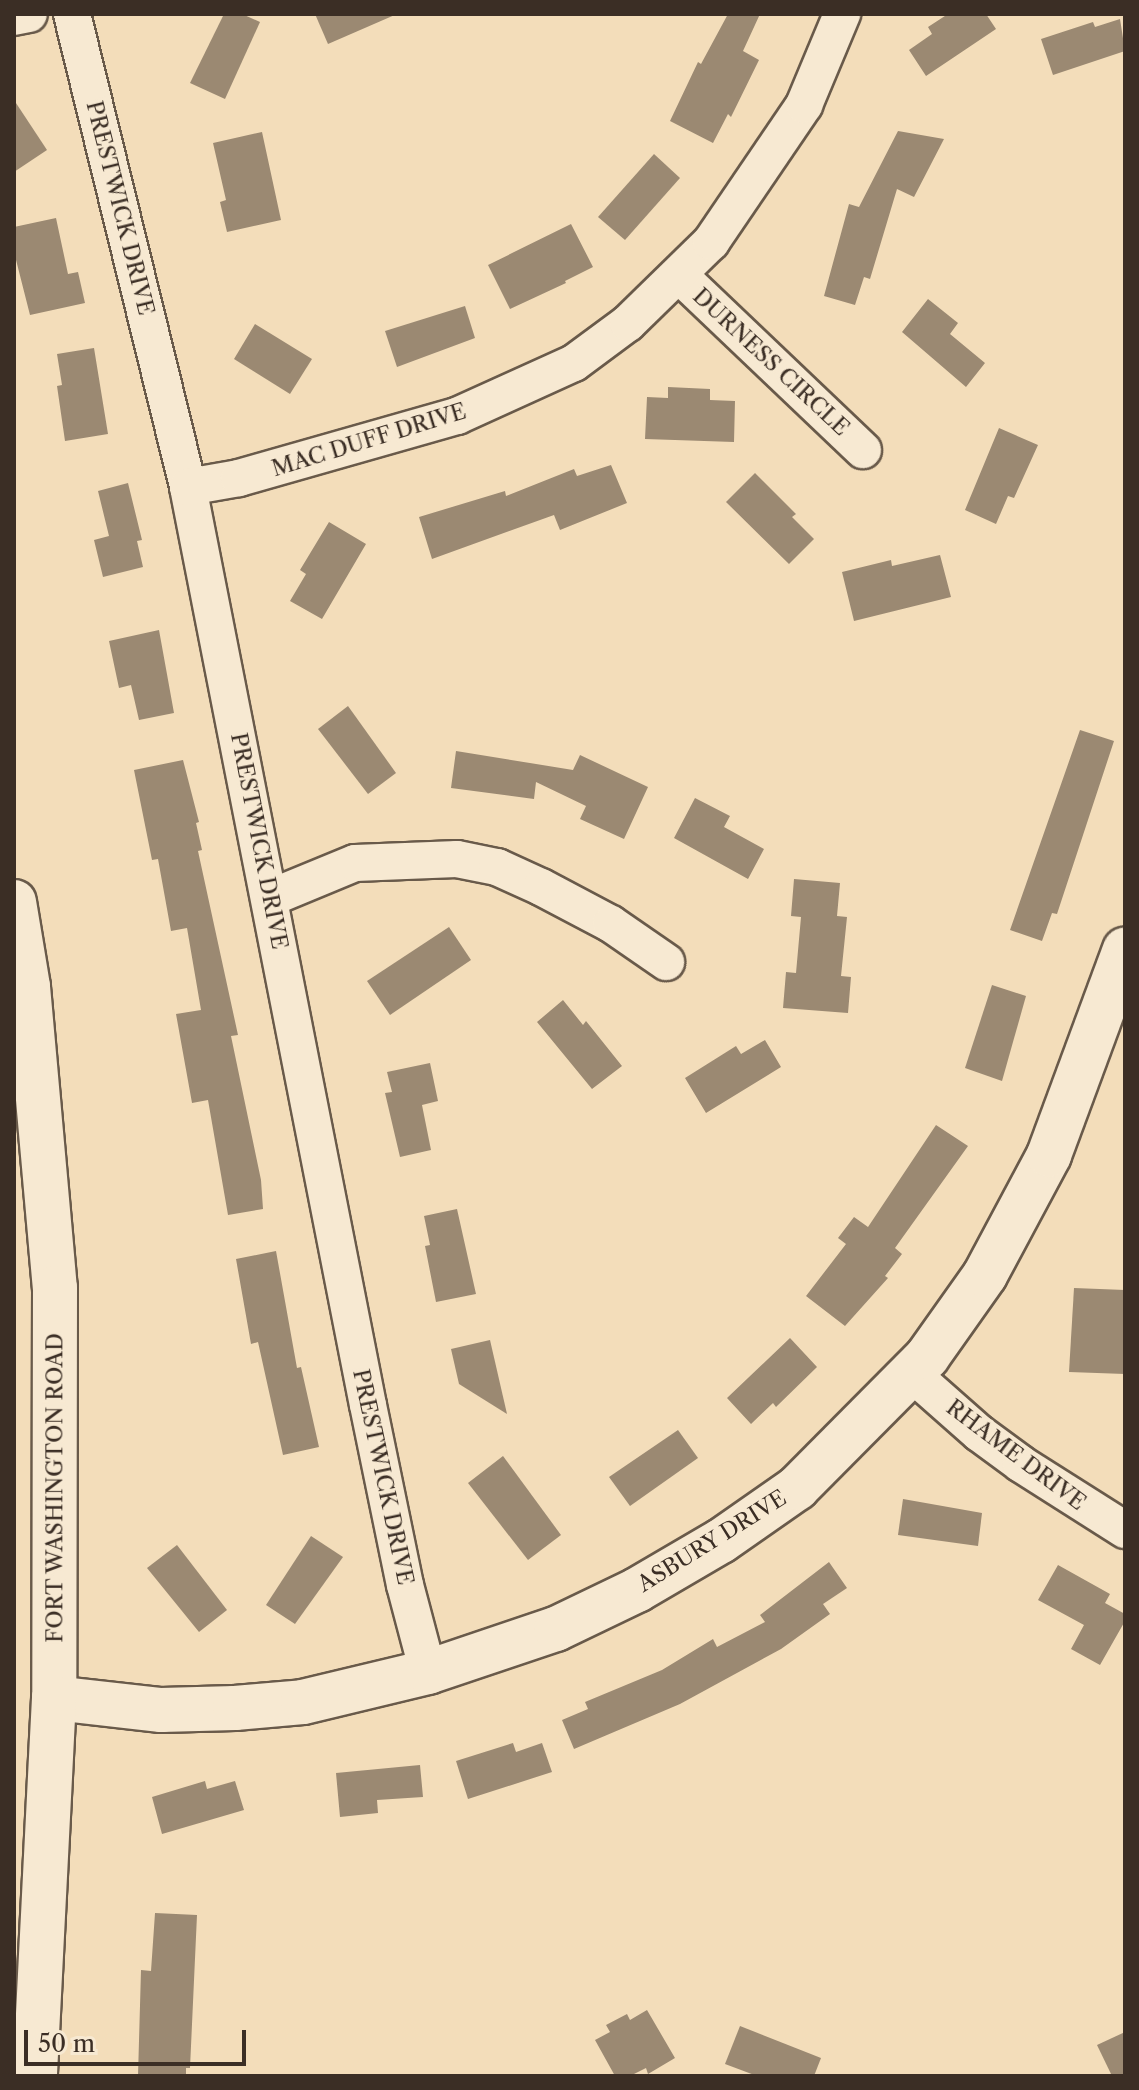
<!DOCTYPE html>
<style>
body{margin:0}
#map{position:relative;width:1139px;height:2090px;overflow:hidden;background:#f3ddba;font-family:"Libre Caslon Text",serif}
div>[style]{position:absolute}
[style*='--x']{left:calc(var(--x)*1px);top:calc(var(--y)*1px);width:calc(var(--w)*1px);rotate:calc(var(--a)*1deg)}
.building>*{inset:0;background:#9b8972}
.roads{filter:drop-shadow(2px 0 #695a4a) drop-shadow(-2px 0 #695a4a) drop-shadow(0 2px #695a4a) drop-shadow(0 -2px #695a4a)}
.minor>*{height:36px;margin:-18px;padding:0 18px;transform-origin:18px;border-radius:18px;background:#f7e9d2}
.tertiary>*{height:44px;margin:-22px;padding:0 22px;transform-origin:22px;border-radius:22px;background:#f7e9d2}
.secondary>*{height:44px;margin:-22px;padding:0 22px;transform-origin:22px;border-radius:22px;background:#f7e9d2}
span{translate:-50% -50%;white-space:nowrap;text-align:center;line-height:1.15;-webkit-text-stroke:6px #f7e9d2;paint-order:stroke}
.street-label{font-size:22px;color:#3b2e25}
.frame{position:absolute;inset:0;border:16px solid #3b2e25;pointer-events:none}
.scale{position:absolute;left:24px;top:2030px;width:222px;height:36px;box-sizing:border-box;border:4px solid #3b2e25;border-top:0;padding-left:10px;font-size:24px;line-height:28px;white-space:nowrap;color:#3b2e25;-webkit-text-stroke:6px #f7e9d2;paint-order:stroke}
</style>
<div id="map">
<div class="building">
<i style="clip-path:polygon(224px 14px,242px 14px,260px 22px,225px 99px,190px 83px)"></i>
<i style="clip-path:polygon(315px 14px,397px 14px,328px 44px)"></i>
<i style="clip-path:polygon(728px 14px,760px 14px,743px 51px,759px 60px,731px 117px,728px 114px,713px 143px,670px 121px,698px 62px,701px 64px)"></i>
<i style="clip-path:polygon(948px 14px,986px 14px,996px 29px,926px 76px,909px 50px,932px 34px,928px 27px)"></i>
<i style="clip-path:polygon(1120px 19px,1125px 51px,1053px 75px,1041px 39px,1093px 22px,1095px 27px)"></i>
<i style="clip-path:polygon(14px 100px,47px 150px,14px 172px)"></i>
<i style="clip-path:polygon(898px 131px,944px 139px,914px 197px,897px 189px,870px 279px,864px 277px,855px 305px,824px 296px,849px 204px,859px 207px)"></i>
<i style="clip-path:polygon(262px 132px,281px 220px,227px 232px,220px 202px,226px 200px,213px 143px)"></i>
<i style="clip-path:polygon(654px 154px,680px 178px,625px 240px,598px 217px)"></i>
<i style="clip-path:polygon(56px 218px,68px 274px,78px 272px,85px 303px,30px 315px,14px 252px,14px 227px)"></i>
<i style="clip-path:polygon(571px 224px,593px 267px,565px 281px,566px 283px,510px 309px,488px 265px)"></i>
<i style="clip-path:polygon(928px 299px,958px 323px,950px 334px,985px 363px,966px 387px,902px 332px)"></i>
<i style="clip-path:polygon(465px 306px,475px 338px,397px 367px,385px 331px)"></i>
<i style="clip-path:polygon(255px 324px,312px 359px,290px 394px,234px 359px)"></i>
<i style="clip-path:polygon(94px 348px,108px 434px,65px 441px,57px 386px,62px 385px,57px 354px)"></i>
<i style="clip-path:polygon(668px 387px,710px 389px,710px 400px,735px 401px,734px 442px,645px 439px,647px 397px,668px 398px)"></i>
<i style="clip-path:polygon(999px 428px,1038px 445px,1014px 498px,1008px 496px,996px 524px,965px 510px)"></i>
<i style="clip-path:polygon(611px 465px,627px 503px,560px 530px,554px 515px,432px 559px,419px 517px,505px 491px,506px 496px,574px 469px,577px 476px)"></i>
<i style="clip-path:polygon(755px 473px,796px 514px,792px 517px,814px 539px,789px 564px,726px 502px)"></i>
<i style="clip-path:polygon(128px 483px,142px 540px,137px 541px,143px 567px,103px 577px,94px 540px,109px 536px,98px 491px)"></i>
<i style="clip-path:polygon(329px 522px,366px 544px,322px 619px,290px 601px,306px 574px,300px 570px)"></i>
<i style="clip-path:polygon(940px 555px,951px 597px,854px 621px,842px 572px,891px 560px,892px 566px)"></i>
<i style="clip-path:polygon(159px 630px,174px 713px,139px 720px,131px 685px,119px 688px,109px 641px)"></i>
<i style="clip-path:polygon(348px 706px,396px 773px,368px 794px,318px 729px)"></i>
<i style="clip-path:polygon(1080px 730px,1114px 741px,1057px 914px,1052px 913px,1042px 941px,1010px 930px)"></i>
<i style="clip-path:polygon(456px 751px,573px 770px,580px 755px,648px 787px,624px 839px,580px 819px,586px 806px,536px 782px,534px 799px,451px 788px)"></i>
<i style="clip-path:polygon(183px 760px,199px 822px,196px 823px,202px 850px,198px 851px,238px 1035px,231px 1036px,261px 1180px,263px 1209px,228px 1215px,208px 1100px,192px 1103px,176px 1014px,201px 1010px,187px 928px,171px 931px,158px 859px,152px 860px,134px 770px)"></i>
<i style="clip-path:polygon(695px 798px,730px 816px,724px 827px,764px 849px,748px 879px,674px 838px)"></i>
<i style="clip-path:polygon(794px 879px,840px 883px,837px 916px,847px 917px,841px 976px,851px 977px,848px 1013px,783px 1008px,786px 972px,796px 973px,801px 917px,791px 916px)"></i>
<i style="clip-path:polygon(449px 927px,471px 960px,390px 1015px,367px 981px)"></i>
<i style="clip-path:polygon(992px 985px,1026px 996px,1002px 1081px,965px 1068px)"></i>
<i style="clip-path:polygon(563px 1000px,583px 1025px,586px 1021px,622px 1066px,592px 1089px,537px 1022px)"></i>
<i style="clip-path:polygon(765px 1040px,781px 1067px,706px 1113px,685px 1078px,736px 1046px,741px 1054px)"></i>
<i style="clip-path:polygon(430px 1063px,438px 1101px,422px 1105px,431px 1150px,400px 1157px,385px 1093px,392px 1092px,387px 1072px)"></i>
<i style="clip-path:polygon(936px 1125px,968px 1146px,895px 1248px,902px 1254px,885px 1276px,888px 1278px,845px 1326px,806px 1296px,846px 1244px,838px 1238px,854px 1217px,868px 1227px)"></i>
<i style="clip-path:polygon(457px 1209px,476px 1294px,436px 1302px,425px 1246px,430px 1245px,424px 1216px)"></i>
<i style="clip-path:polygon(276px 1251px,297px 1368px,301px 1367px,319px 1447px,283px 1455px,258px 1342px,251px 1344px,236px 1259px)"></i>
<i style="clip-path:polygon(1074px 1288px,1125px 1290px,1125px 1374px,1069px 1372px)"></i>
<i style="clip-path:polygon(790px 1338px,817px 1367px,776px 1407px,773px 1403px,751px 1424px,727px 1398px)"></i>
<i style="clip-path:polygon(490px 1340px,507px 1414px,459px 1384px,451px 1349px)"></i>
<i style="clip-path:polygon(678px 1430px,698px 1458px,630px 1506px,609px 1477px)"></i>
<i style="clip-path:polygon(503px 1456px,561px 1535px,528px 1560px,468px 1483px)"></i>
<i style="clip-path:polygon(903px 1499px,982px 1513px,978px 1546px,898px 1535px)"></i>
<i style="clip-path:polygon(311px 1536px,343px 1557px,295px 1624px,266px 1605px)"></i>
<i style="clip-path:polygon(177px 1545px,227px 1610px,199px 1632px,147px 1568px)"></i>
<i style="clip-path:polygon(829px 1562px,847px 1588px,823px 1604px,830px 1614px,781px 1649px,680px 1704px,574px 1749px,562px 1720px,588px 1709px,585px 1702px,662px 1670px,713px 1639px,717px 1647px,765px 1622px,760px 1615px)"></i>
<i style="clip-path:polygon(1058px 1565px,1110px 1594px,1105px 1603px,1125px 1614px,1125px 1621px,1100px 1665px,1071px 1649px,1084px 1625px,1038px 1600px)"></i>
<i style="clip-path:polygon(513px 1743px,516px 1752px,542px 1743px,552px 1772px,468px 1799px,456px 1761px)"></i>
<i style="clip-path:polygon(420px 1765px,423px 1797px,377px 1800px,378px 1813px,340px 1817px,336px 1773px)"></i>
<i style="clip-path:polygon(205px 1781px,207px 1789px,235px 1781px,244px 1810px,162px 1834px,152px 1797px)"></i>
<i style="clip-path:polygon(155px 1913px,197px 1915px,190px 2068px,186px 2068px,186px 2076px,138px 2076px,141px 1970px,151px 1971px)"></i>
<i style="clip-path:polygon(647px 2010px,675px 2058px,648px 2074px,646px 2068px,630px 2076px,615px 2076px,595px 2040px,610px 2032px,606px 2025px,627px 2014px,630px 2020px)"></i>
<i style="clip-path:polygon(740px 2026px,821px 2058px,814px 2076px,757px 2076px,725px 2064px)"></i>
<i style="clip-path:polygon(1125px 2032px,1125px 2076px,1112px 2076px,1097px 2045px)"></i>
</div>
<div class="roads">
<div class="minor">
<i style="--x:72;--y:14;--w:487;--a:76.2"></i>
<i style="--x:188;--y:487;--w:935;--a:78.91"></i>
<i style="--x:368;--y:1405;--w:184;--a:78.4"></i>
<i style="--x:405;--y:1585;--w:90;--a:75.2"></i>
<i style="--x:14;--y:17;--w:15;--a:-11"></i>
<i style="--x:679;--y:275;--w:254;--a:43.6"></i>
<i style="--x:188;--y:487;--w:52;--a:-10"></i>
<i style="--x:239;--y:478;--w:227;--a:-15.9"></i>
<i style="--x:457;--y:416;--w:128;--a:-24.4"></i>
<i style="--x:574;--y:363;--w:67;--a:-36.5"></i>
<i style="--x:628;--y:323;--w:116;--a:-44.3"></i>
<i style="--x:711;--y:242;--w:166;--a:-55.8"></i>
<i style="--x:804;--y:105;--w:99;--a:-67.3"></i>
<i style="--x:270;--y:898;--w:92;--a:-22.4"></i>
<i style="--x:355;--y:863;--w:102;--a:-2.2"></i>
<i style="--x:457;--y:859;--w:41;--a:11.3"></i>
<i style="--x:497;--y:867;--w:48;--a:24.4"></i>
<i style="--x:541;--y:887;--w:79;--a:27.9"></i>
<i style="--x:611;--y:924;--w:67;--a:34.6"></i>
<i style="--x:911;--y:1373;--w:91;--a:41.4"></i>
<i style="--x:979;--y:1433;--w:52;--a:36.4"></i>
<i style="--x:1021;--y:1464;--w:123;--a:32.4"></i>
</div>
<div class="tertiary">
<i style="--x:54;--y:1698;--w:108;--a:6.4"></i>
<i style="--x:161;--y:1710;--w:74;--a:-1.5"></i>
<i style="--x:235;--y:1708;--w:68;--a:-5"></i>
<i style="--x:303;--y:1702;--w:129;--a:-13.5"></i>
<i style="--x:428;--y:1672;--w:135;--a:-18.6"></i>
<i style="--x:556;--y:1629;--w:90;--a:-25.7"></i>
<i style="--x:637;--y:1590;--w:97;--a:-30.3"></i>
<i style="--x:721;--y:1541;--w:93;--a:-34.9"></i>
<i style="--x:797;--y:1488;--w:185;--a:-45.2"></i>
<i style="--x:927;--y:1357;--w:100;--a:-54.7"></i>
<i style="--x:985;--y:1275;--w:136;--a:-61.9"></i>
<i style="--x:1049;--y:1155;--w:219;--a:-69.7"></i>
</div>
<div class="secondary">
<i style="--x:14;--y:902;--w:86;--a:80.6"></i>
<i style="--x:28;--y:987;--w:302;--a:84.9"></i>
<i style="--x:55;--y:1288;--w:410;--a:90.1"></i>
<i style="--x:54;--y:1698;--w:378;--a:92.9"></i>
</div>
</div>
<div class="street-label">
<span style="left:120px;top:208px;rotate:76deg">PRESTWICK DRIVE</span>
<span style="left:771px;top:362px;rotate:43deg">DURNESS CIRCLE</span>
<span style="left:369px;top:440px;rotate:-17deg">MAC DUFF DRIVE</span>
<span style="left:259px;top:841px;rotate:79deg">PRESTWICK DRIVE</span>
<span style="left:1016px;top:1455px;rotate:37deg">RHAME DRIVE</span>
<span style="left:383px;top:1477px;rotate:78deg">PRESTWICK DRIVE</span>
<span style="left:55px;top:1488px;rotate:-90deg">FORT WASHINGTON ROAD</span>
<span style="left:712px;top:1541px;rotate:-32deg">ASBURY DRIVE</span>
</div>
<div class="frame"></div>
<div class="scale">50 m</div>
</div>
